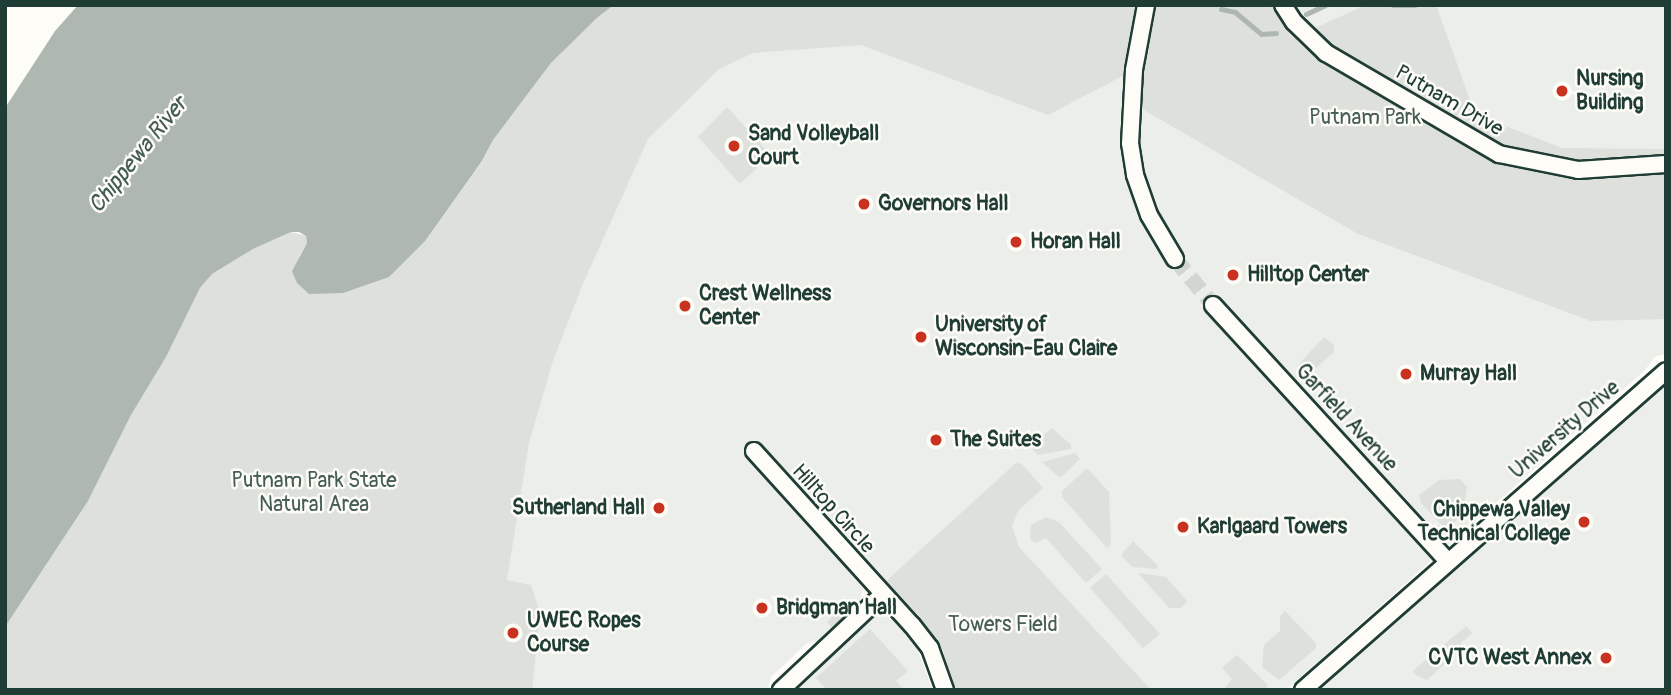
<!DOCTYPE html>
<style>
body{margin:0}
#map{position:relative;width:1671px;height:695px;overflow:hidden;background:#fdfcf7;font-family:Pangolin,sans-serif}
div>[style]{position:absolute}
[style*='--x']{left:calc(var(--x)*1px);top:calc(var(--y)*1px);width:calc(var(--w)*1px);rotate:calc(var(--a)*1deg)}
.built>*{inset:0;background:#eceee9}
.green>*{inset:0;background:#dde0db}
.water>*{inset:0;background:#aeb8b1}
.stream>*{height:5px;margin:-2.5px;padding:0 2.5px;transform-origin:2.5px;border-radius:2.5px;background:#aeb8b1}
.minor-tunnel>*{height:16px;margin-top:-8px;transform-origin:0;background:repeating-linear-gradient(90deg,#d1d6d0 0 16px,transparent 0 24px)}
.roads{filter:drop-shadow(2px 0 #1f3d34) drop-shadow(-2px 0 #1f3d34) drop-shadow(0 2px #1f3d34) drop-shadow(0 -2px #1f3d34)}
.minor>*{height:16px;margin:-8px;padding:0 8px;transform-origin:8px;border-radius:8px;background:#fdfcf7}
.dots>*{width:19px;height:19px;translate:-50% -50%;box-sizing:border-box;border:4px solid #fdfcf7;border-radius:50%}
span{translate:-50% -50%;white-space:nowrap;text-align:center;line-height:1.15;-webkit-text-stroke:5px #fdfcf7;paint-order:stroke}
.poi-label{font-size:21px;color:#1f3d34;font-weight:700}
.left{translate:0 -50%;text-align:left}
.right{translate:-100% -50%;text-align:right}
.street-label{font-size:21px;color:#1f3d34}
.park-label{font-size:21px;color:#455e55}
.water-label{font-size:23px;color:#435c53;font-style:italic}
.frame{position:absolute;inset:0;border:7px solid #1f3d34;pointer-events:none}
</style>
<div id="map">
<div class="built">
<i style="clip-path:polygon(614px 5px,1666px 5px,1666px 354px,1656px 356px,1644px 371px,1286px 690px,953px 690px,943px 650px,933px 633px,864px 558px,849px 572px,863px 589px,859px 605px,820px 641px,807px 643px,771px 677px,768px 690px,5px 690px,5px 627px,88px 501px,131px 415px,166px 357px,184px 320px,307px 243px,482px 162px,493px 140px,551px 63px)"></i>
<i style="clip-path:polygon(1655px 387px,1666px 389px,1666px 690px,1317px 690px)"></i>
<i style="clip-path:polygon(881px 613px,894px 621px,917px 649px,933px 690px,790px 690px,868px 619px)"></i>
</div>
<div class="green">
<i style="clip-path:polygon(614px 5px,1270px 5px,1293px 38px,1366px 5px,1436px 5px,1475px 114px,1562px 148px,1666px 149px,1666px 319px,1591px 321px,1358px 234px,1130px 102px,1134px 70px,1048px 115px,861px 45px,753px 53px,719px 69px,648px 139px,582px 286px,553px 361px,529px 443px,507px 580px,531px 585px,540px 613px,532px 690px,5px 690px,5px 627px,88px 501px,131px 415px,166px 357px,200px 288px,212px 274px,253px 249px,291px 232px,306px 236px,307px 243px,298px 257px,425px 241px,482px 162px,493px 140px,551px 63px,598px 17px)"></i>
<i style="clip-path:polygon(727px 107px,771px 155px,740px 184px,698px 137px)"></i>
<i style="clip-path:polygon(1324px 337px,1334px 345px,1334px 352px,1307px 376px,1298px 365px)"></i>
<i style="clip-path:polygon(1052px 428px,1071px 445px,1071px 449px,1038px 455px,1033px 450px,1034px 443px)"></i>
<i style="clip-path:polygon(1075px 453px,1080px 459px,1060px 478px,1042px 462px)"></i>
<i style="clip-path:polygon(1016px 463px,1022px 464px,1043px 488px,1018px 511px,1012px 526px,1019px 547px,1151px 690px,953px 690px,943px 650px,921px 618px,886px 581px)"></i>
<i style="clip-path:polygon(1087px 468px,1109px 492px,1111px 544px,1107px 548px,1062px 497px,1062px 491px)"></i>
<i style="clip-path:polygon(1460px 479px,1467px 487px,1465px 500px,1458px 518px,1448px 531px,1421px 503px,1419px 495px,1439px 480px)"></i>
<i style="clip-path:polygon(1046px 517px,1059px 522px,1102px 569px,1086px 583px,1046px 538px,1035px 543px,1030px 539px,1031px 525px)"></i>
<i style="clip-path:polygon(1133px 541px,1158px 566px,1157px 569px,1132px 567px,1121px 555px)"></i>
<i style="clip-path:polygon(1138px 573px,1166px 577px,1187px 601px,1181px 608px,1169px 608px)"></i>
<i style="clip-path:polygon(1106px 574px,1160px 634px,1143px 648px,1090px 588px)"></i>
<i style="clip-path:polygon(853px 599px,859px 605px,833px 629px,827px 622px)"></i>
<i style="clip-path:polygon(1285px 611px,1316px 643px,1316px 648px,1279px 680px,1262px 667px,1264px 645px,1280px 631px,1280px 616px)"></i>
<i style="clip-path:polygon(1466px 626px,1472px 633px,1461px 643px,1461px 649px,1427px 680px,1416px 675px,1413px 671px)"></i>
<i style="clip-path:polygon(870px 629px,908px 671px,896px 681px,904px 690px,827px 690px,816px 678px)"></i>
<i style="clip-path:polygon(1237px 655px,1267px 684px,1267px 690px,1225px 688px,1232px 679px,1222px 668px)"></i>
</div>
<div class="water">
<i style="clip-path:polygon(78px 5px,614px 5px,598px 17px,551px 63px,493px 140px,482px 161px,425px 241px,389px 277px,343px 293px,309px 294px,297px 283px,292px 271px,307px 243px,306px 236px,299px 232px,291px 232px,253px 249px,212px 274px,200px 288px,166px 357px,131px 415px,88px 501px,5px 627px,5px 108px,55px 31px)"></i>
</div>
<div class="stream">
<i style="--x:1393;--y:5;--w:22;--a:0"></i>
<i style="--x:1221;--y:9;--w:14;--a:12"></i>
<i style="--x:1235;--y:12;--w:34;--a:40"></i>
<i style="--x:1261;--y:34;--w:15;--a:-4"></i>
<i style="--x:1306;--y:14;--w:21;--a:-25"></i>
</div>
<div class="minor-tunnel">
<i style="--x:1175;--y:259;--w:60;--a:50.4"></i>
</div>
<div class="roads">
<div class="minor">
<i style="--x:1146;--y:5;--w:66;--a:100.5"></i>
<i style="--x:1134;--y:70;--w:73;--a:93.1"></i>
<i style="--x:1130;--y:143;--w:32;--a:81"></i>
<i style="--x:1135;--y:175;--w:42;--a:70.7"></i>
<i style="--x:1149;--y:215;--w:51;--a:59.4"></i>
<i style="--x:1283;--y:5;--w:20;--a:57"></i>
<i style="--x:1294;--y:22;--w:45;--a:44.1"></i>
<i style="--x:1326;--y:53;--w:200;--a:30.3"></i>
<i style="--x:1499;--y:154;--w:81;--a:11.4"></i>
<i style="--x:1578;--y:170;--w:88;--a:-3.9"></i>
<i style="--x:1213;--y:305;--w:346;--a:47.5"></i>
<i style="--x:754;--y:451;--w:235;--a:47.8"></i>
<i style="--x:912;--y:625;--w:29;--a:52"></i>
<i style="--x:930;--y:648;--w:45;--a:70.3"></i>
<i style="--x:781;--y:690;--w:139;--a:-43.2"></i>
<i style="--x:1303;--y:690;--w:483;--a:-41.3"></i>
</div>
</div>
<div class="dots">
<i style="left:1562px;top:91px;background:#c8321e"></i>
<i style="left:734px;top:146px;background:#c8321e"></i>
<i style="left:864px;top:204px;background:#c8321e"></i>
<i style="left:1016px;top:242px;background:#c8321e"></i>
<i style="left:1233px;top:275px;background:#c8321e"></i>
<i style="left:685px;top:306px;background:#c8321e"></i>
<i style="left:921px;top:337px;background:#c8321e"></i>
<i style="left:1406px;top:374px;background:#c8321e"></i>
<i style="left:936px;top:440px;background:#c8321e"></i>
<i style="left:659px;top:508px;background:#c8321e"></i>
<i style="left:1584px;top:522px;background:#c8321e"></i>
<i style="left:1183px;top:527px;background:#c8321e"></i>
<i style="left:762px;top:608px;background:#c8321e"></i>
<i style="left:513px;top:633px;background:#c8321e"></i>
<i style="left:1606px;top:658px;background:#c8321e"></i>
</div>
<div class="poi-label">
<span class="left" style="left:1576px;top:91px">Nursing<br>Building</span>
<span class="left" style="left:748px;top:146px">Sand Volleyball<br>Court</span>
<span class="left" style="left:878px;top:204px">Governors Hall</span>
<span class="left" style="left:1030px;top:242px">Horan Hall</span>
<span class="left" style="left:1247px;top:275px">Hilltop Center</span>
<span class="left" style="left:699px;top:306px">Crest Wellness<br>Center</span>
<span class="left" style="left:935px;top:337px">University of<br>Wisconsin-Eau Claire</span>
<span class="left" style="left:1420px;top:374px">Murray Hall</span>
<span class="left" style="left:950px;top:440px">The Suites</span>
<span class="right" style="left:645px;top:508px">Sutherland Hall</span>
<span class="right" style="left:1570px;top:522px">Chippewa Valley<br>Technical College</span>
<span class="left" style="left:1197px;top:527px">Karlgaard Towers</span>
<span class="left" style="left:776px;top:608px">Bridgman Hall</span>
<span class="left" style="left:527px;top:633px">UWEC Ropes<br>Course</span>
<span class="right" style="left:1592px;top:658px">CVTC West Annex</span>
</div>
<div class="street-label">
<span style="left:1449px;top:101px;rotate:30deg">Putnam Drive</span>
<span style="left:1346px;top:418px;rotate:47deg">Garfield Avenue</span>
<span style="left:1565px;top:430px;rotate:-41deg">University Drive</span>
<span style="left:833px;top:509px;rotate:48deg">Hilltop Circle</span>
</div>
<div class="park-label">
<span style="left:1365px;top:118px">Putnam Park</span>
<span style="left:314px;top:493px">Putnam Park State<br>Natural Area</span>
<span style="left:1003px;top:625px">Towers Field</span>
</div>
<div class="water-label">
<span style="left:138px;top:155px;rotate:-51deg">Chippewa River</span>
</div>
<div class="frame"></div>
</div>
